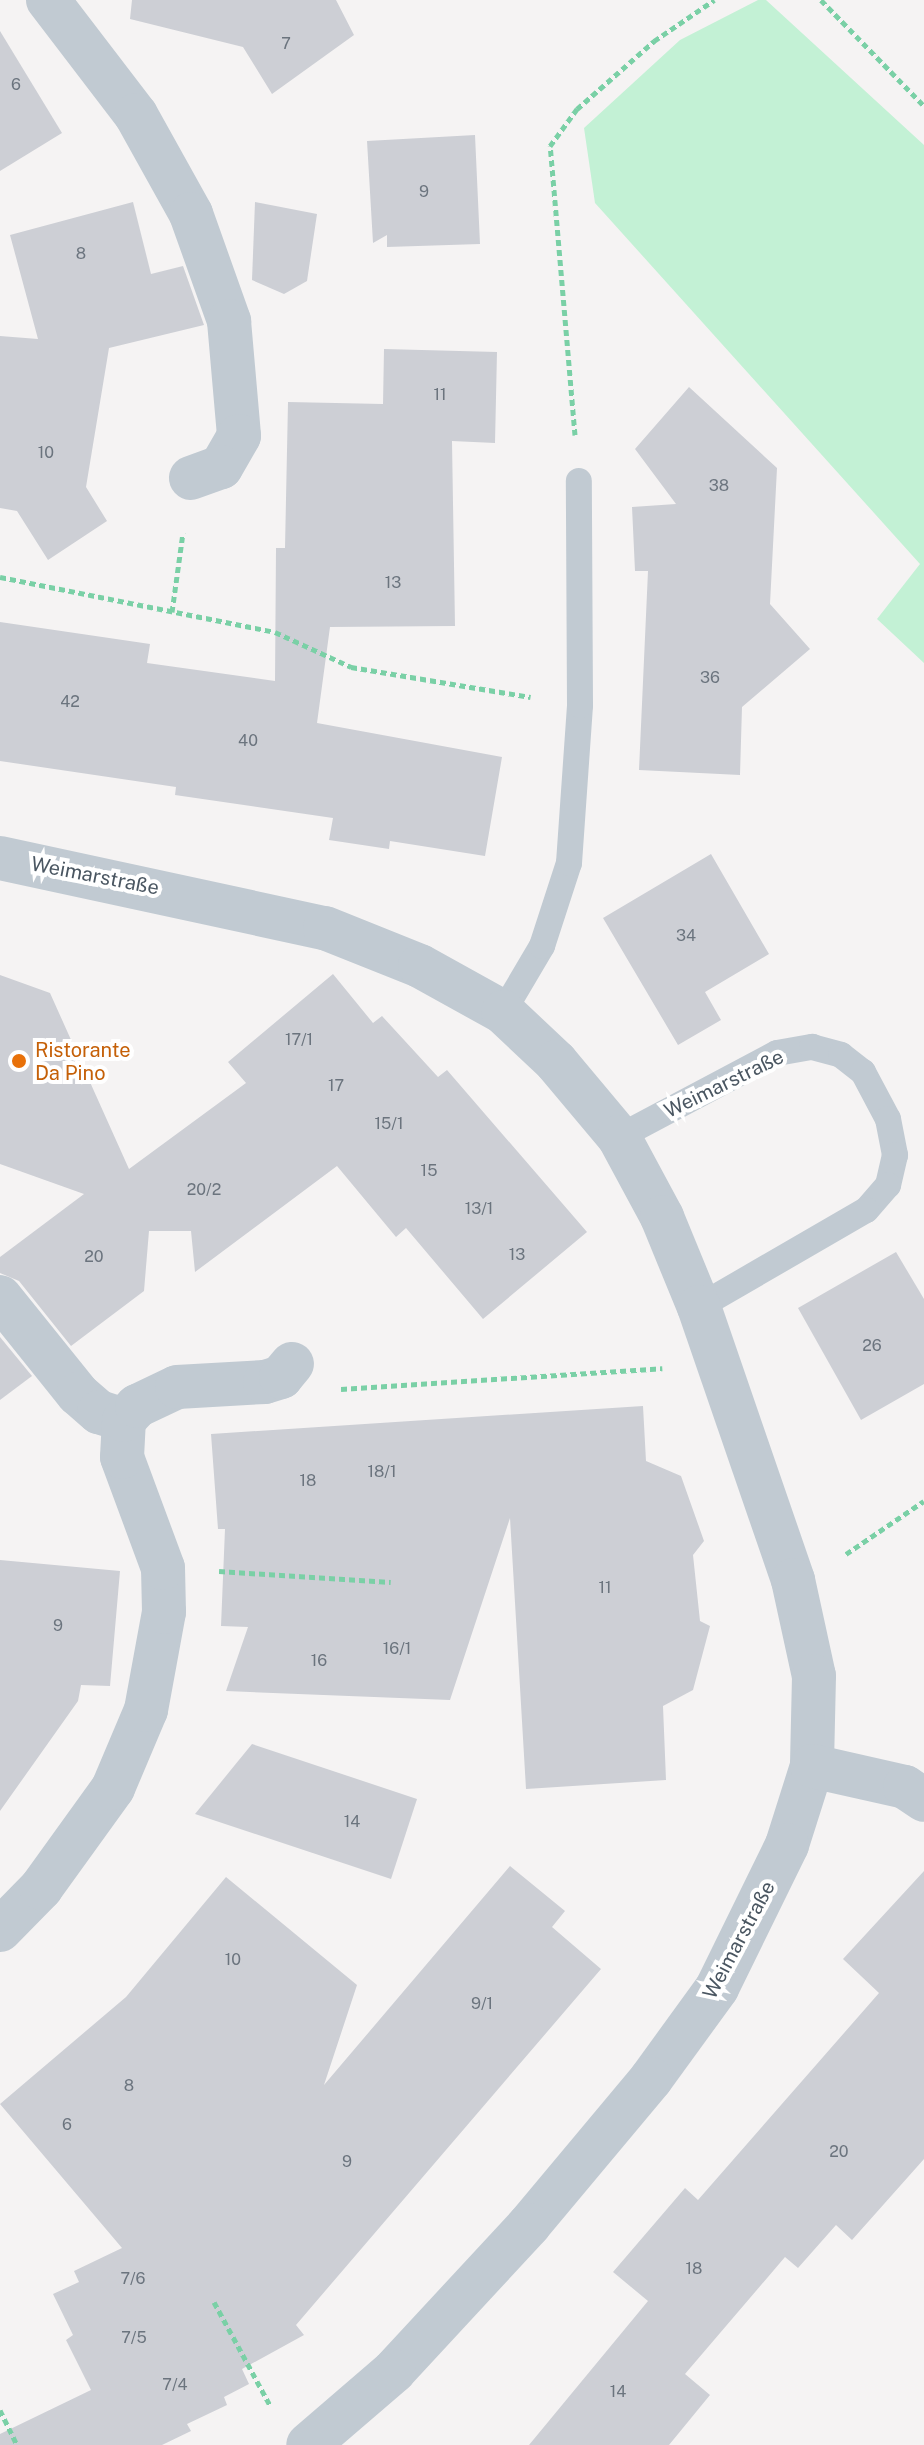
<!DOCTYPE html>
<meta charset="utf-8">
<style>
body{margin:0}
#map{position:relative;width:924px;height:2445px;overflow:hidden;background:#f5f3f3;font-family:"Public Sans",sans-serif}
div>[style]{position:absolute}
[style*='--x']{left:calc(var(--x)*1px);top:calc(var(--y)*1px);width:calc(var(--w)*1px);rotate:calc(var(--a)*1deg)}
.green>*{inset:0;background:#c3f1d5}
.building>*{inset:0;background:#cdcfd5}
.path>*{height:5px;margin-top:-2.5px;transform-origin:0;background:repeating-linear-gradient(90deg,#7ad0a6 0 6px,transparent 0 10px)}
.lane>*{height:26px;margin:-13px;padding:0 13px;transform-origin:13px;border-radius:13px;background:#c1cad2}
.street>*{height:44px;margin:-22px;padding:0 22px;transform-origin:22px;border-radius:22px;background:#c1cad2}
.dots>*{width:22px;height:22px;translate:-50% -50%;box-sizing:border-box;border:4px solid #fff;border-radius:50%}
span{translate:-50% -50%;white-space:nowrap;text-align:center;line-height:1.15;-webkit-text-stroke:8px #fff;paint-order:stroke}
.number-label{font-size:16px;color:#6b747e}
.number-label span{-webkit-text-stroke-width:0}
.street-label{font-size:20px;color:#4a5661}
.food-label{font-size:20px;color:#c56008}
.left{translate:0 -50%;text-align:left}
</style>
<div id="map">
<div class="green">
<i style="clip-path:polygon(758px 0,766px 0,924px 145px,924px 663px,877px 619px,920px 564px,595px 203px,584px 128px,680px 40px)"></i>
</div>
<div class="building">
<i style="clip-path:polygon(132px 0,336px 0,354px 35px,272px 94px,243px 47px,130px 19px)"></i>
<i style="clip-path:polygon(0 31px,62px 133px,0 171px)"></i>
<i style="clip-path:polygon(475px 135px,480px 244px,387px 247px,387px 235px,373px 243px,367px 141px)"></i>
<i style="clip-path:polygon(133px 202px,151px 274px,183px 266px,204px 325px,109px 348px,86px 487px,107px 521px,48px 560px,17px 511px,0 508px,0 336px,38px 339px,10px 235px)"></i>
<i style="clip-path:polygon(255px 202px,317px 214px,307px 281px,284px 294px,252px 280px)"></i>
<i style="clip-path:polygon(384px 349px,497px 352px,495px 443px,452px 441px,455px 626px,330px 627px,317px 723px,502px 757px,485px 856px,390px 841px,389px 849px,329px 840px,333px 818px,175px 795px,176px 787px,0 761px,0 622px,150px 644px,147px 663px,275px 681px,276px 548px,285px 548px,288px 402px,383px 404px)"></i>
<i style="clip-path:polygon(689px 387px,777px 468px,770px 604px,810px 649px,742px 707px,740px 775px,639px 770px,648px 571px,635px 571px,632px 507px,676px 504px,635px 449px)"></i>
<i style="clip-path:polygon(711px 854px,769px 954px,705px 992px,721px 1020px,678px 1045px,603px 918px)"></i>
<i style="clip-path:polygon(333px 974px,373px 1023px,382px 1016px,438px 1077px,447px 1070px,587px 1232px,483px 1319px,406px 1228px,396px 1237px,337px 1166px,195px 1272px,191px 1231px,149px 1231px,144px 1291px,71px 1346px,19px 1281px,0 1273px,0 1257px,84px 1194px,0 1164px,0 975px,50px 993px,129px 1169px,246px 1083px,228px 1062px)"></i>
<i style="clip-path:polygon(896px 1252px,924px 1299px,924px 1384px,861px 1420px,798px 1308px)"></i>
<i style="clip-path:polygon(0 1337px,32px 1376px,0 1400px)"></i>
<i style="clip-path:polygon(643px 1406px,646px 1461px,681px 1476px,704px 1541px,693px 1555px,700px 1621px,710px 1626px,693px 1690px,663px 1706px,666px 1780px,526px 1789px,510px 1518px,450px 1700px,226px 1691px,248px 1627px,221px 1626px,225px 1529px,218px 1529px,211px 1434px)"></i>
<i style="clip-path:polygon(0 1560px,120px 1571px,110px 1686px,81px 1685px,78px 1701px,0 1811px)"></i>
<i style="clip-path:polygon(252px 1744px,417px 1799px,391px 1879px,195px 1814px)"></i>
<i style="clip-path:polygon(510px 1866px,565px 1911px,552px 1927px,601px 1969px,296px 2325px,304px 2335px,242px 2369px,249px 2384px,224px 2397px,227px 2405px,187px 2424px,191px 2431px,162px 2445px,0 2445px,0 2434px,91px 2390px,66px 2340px,73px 2335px,53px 2294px,79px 2282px,74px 2271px,122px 2248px,0 2104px,126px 1997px,226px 1877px,357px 1985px,324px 2085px)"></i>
<i style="clip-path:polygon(924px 1871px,924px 2159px,852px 2240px,836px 2225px,798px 2268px,785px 2257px,685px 2374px,710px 2395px,669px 2445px,529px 2445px,648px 2301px,613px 2272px,685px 2188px,698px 2200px,879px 1993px,843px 1959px)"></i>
</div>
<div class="path">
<i style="--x:821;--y:0;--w:148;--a:45.8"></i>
<i style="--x:575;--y:435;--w:290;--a:-94.9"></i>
<i style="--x:550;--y:146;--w:46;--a:-53.9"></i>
<i style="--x:577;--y:109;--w:103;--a:-41.4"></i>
<i style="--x:654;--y:41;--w:73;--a:-34.3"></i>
<i style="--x:0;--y:577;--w:280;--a:11.3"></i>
<i style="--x:275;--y:632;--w:84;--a:24.7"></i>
<i style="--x:351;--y:667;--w:182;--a:9.5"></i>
<i style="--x:172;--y:612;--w:80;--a:-82.1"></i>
<i style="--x:341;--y:1389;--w:322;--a:-3.7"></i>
<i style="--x:846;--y:1554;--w:94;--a:-34.2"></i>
<i style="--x:219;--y:1571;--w:172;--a:3.7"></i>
<i style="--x:214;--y:2302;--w:117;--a:61.5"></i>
<i style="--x:0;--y:2410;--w:39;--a:64"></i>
</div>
<div class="lane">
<i style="--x:503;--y:1012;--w:77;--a:-59.4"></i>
<i style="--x:542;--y:946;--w:87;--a:-72"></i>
<i style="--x:569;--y:863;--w:158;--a:-86"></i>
<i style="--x:580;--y:705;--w:224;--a:-90.3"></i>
<i style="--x:619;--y:1137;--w:179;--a:-28"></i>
<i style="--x:777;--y:1053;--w:36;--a:-10"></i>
<i style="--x:812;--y:1047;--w:30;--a:15"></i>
<i style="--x:841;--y:1055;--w:28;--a:38"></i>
<i style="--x:863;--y:1072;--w:53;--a:62"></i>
<i style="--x:888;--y:1119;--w:37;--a:79"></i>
<i style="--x:895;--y:1155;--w:31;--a:103"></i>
<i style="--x:888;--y:1185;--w:33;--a:131"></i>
<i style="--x:866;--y:1210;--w:193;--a:149.9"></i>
</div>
<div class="street">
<i style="--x:48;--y:0;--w:145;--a:52.6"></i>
<i style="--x:136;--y:115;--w:113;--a:60.9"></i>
<i style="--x:191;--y:214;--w:114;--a:70.4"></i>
<i style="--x:229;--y:321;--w:115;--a:85"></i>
<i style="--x:239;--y:436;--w:36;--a:120"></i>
<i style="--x:221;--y:467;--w:32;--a:160"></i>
<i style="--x:0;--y:858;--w:332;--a:12.2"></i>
<i style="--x:325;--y:928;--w:102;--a:21.8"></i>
<i style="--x:420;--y:966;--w:95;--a:29"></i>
<i style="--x:503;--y:1012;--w:73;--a:43.3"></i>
<i style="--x:556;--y:1062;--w:98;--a:50"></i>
<i style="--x:619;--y:1137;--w:91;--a:61.7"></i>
<i style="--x:662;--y:1217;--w:97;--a:67.7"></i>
<i style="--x:699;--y:1307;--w:289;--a:71"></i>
<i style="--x:793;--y:1580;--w:98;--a:77.7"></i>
<i style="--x:814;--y:1676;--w:90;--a:91.3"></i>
<i style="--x:812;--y:1766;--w:83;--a:107.6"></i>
<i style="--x:787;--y:1845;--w:159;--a:116.1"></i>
<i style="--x:717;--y:1988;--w:112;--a:126"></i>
<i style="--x:651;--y:2079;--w:190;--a:129.9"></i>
<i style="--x:529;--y:2225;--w:199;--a:132.8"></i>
<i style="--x:394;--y:2371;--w:113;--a:139.3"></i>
<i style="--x:0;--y:1297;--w:124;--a:51.2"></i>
<i style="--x:78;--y:1394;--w:28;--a:41"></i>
<i style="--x:99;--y:1412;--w:26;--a:18"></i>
<i style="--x:812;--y:1766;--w:95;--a:12.7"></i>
<i style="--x:905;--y:1787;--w:23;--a:34"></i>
<i style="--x:0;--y:1930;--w:59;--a:-45.7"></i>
<i style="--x:41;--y:1888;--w:123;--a:-54.2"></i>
<i style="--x:113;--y:1788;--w:85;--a:-67.1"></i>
<i style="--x:146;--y:1710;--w:100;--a:-79.6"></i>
<i style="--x:164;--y:1612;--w:44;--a:-91.3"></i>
<i style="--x:163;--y:1568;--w:118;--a:-110.3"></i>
<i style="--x:122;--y:1457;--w:37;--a:-87"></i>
<i style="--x:124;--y:1420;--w:19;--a:-47"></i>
<i style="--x:137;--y:1406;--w:44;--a:-25.4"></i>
<i style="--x:177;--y:1387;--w:88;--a:-3.3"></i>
<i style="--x:265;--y:1382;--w:17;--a:-17"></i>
<i style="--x:281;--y:1377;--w:17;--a:-50"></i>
</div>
<div class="dots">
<i style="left:19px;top:1061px;background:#e8710a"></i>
</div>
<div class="number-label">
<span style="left:286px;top:44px">7</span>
<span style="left:16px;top:85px">6</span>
<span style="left:424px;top:192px">9</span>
<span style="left:81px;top:254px">8</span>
<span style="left:440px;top:395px">11</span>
<span style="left:46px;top:453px">10</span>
<span style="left:719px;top:486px">38</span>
<span style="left:393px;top:583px">13</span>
<span style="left:710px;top:678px">36</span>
<span style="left:70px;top:702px">42</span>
<span style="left:248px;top:741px">40</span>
<span style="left:686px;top:936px">34</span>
<span style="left:299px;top:1040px">17/1</span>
<span style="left:336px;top:1086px">17</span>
<span style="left:389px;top:1124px">15/1</span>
<span style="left:429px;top:1171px">15</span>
<span style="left:204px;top:1190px">20/2</span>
<span style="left:479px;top:1209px">13/1</span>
<span style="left:517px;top:1255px">13</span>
<span style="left:94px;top:1257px">20</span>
<span style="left:872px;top:1346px">26</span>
<span style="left:382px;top:1472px">18/1</span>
<span style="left:308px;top:1481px">18</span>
<span style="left:605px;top:1588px">11</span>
<span style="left:58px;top:1626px">9</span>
<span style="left:397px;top:1649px">16/1</span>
<span style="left:319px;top:1661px">16</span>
<span style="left:352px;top:1822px">14</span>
<span style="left:233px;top:1960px">10</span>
<span style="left:482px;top:2004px">9/1</span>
<span style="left:129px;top:2086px">8</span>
<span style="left:67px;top:2125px">6</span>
<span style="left:839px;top:2152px">20</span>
<span style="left:347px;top:2162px">9</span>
<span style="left:694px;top:2269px">18</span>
<span style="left:133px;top:2279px">7/6</span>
<span style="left:134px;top:2338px">7/5</span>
<span style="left:175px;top:2385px">7/4</span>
<span style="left:618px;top:2392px">14</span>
</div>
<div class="street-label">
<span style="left:95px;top:876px;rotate:11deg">Weimarstraße</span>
<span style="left:724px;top:1084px;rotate:-26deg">Weimarstraße</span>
<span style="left:739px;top:1940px;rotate:-62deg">Weimarstraße</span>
</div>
<div class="food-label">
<span class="left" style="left:35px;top:1062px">Ristorante<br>Da Pino</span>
</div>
</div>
